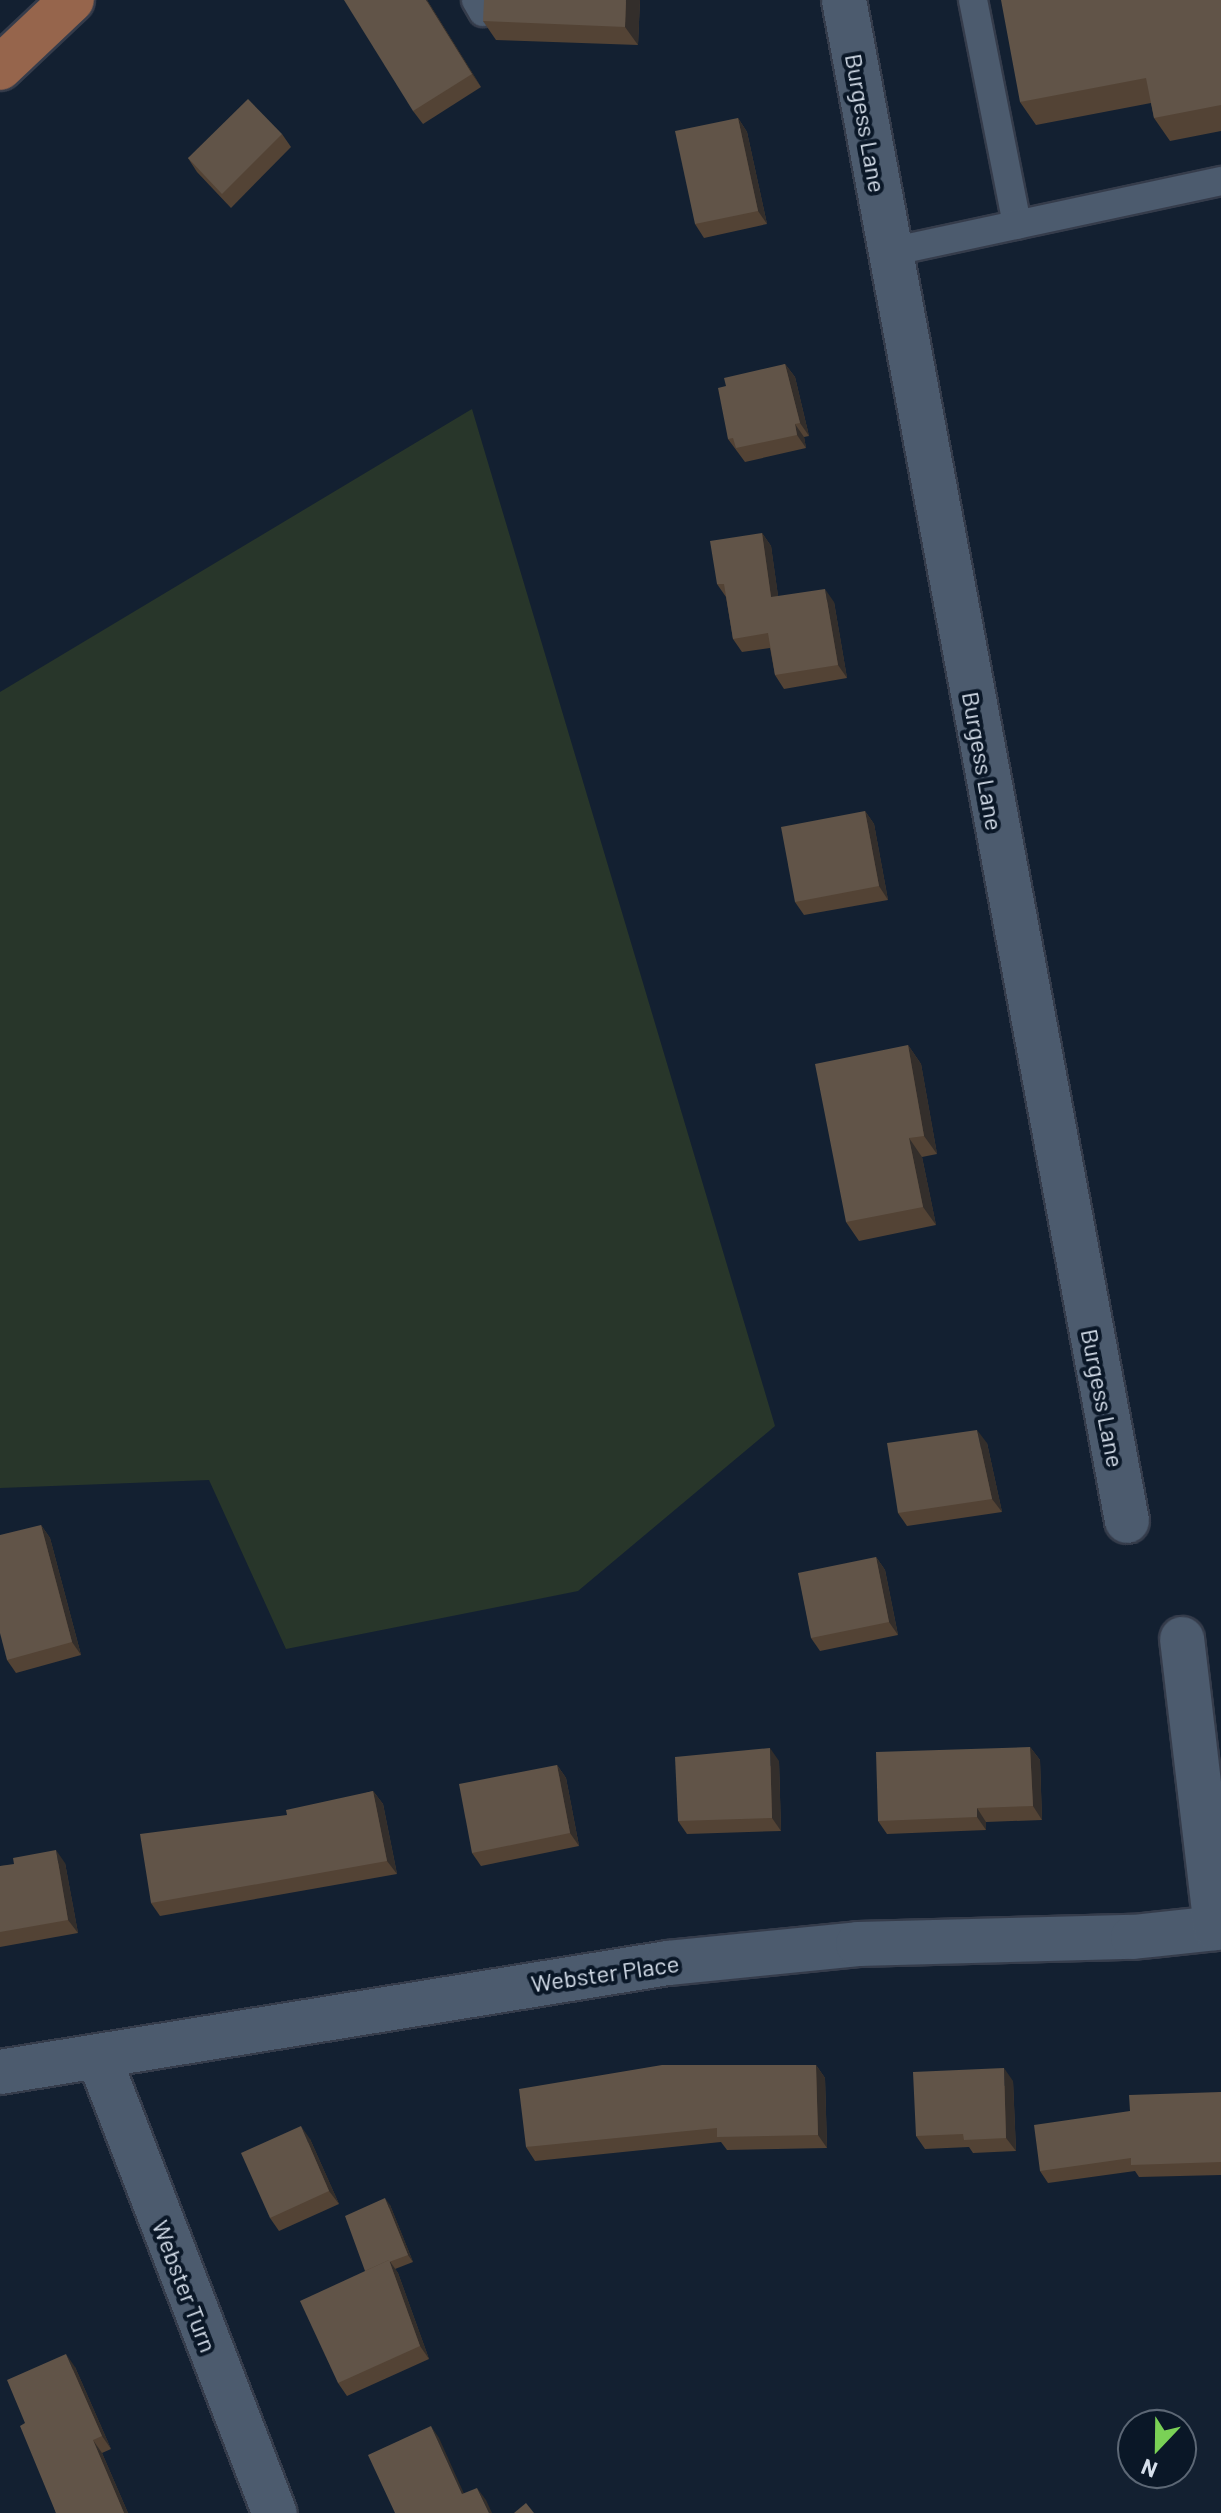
<!DOCTYPE html>
<style>
body{margin:0}
#map{position:relative;width:1221px;height:2513px;overflow:hidden;background:#132031;font-family:Barlow,sans-serif}
div>[style]{position:absolute}
[style*='--x']{left:calc(var(--x)*1px);top:calc(var(--y)*1px);width:calc(var(--w)*1px);rotate:calc(var(--a)*1deg)}
.green>*{inset:0;background:#28362a}
.roads{filter:drop-shadow(2px 0 #353c4b) drop-shadow(-2px 0 #353c4b) drop-shadow(0 2px #353c4b) drop-shadow(0 -2px #353c4b)}
.lane>*{height:28px;margin:-14px;padding:0 14px;transform-origin:14px;border-radius:14px;background:#4c5b6e}
.street>*{height:44px;margin:-22px;padding:0 22px;transform-origin:22px;border-radius:22px;background:#4c5b6e}
.primary>*{height:44px;margin:-22px;padding:0 22px;transform-origin:22px;border-radius:22px;background:#96654c}
.wall>*{inset:0;background:#534335}
.shaded-wall>*{inset:0;background:#332e2b}
.building>*{inset:0;background:#615448}
span{translate:-50% -50%;white-space:nowrap;text-align:center;line-height:1.15;-webkit-text-stroke:8px #0a1727;paint-order:stroke}
.street-label{font-size:24px;color:#d6dfeb}
.north{position:absolute;left:1117px;top:2409px;width:80px;height:80px;box-sizing:border-box;background:#0a1727;border:2px solid #5c6775;border-radius:50%;rotate:202deg;font-size:22px;font-weight:700;line-height:32px;text-align:center;color:#d6dfeb}
.north::after{content:'';display:block;margin:auto;width:28px;height:36px;background:#7ad156;clip-path:polygon(50% 0,100% 100%,50% 72%,0 100%)}
</style>
<div id="map">
<div class="green">
<i style="clip-path:polygon(472px 409px,775px 1426px,578px 1591px,286px 1649px,209px 1480px,0 1488px,0 692px)"></i>
</div>
<div class="roads">
<div class="lane">
<i style="--x:476;--y:0;--w:14;--a:60"></i>
<i style="--x:973;--y:0;--w:229;--a:78.9"></i>
<i style="--x:890;--y:252;--w:339;--a:-12.1"></i>
</div>
<div class="street">
<i style="--x:844;--y:0;--w:1547;--a:79.46"></i>
<i style="--x:99;--y:2058;--w:488;--a:68.9"></i>
<i style="--x:0;--y:2072;--w:677;--a:-9.27"></i>
<i style="--x:668;--y:1963;--w:191;--a:-5.7"></i>
<i style="--x:858;--y:1944;--w:275;--a:-1.5"></i>
<i style="--x:1133;--y:1937;--w:83;--a:-6.2"></i>
<i style="--x:1216;--y:1928;--w:291;--a:-96.7"></i>
</div>
<div class="primary">
<i style="--x:0;--y:68;--w:99;--a:-43.4"></i>
</div>
</div>
<div class="wall">
<i style="clip-path:polygon(427px 0,481px 87px,423px 124px,413px 111px)"></i>
<i style="clip-path:polygon(640px 0,638px 45px,496px 40px,483px 21px)"></i>
<i style="clip-path:polygon(1221px 0,1221px 131px,1170px 141px,1154px 118px,1151px 103px,1036px 125px,1020px 102px)"></i>
<i style="clip-path:polygon(738px 118px,747px 132px,767px 224px,704px 238px,695px 224px)"></i>
<i style="clip-path:polygon(282px 134px,291px 147px,231px 208px,197px 172px,188px 158px)"></i>
<i style="clip-path:polygon(785px 364px,795px 377px,809px 436px,804px 437px,806px 448px,745px 462px,728px 439px,726px 386px)"></i>
<i style="clip-path:polygon(762px 533px,771px 546px,778px 596px,834px 602px,847px 678px,784px 689px,775px 675px,770px 648px,742px 652px,733px 639px,726px 597px,717px 584px)"></i>
<i style="clip-path:polygon(865px 811px,874px 824px,888px 900px,804px 915px,795px 902px)"></i>
<i style="clip-path:polygon(908px 1045px,921px 1064px,937px 1154px,922px 1157px,936px 1225px,859px 1241px,846px 1222px)"></i>
<i style="clip-path:polygon(987px 1443px,1002px 1512px,907px 1526px,898px 1513px)"></i>
<i style="clip-path:polygon(41px 1525px,50px 1538px,81px 1655px,16px 1673px,7px 1660px)"></i>
<i style="clip-path:polygon(876px 1557px,885px 1570px,898px 1635px,820px 1651px,811px 1638px)"></i>
<i style="clip-path:polygon(1030px 1747px,1040px 1760px,1042px 1820px,986px 1822px,986px 1830px,887px 1834px,878px 1821px)"></i>
<i style="clip-path:polygon(779px 1761px,781px 1831px,687px 1834px,678px 1821px)"></i>
<i style="clip-path:polygon(557px 1765px,566px 1778px,579px 1846px,481px 1866px,472px 1853px)"></i>
<i style="clip-path:polygon(373px 1791px,383px 1804px,397px 1874px,160px 1916px,151px 1903px,287px 1815px)"></i>
<i style="clip-path:polygon(65px 1863px,78px 1933px,0 1947px,0 1866px)"></i>
<i style="clip-path:polygon(816px 2065px,825px 2078px,827px 2148px,727px 2150px,721px 2142px,535px 2161px,526px 2147px)"></i>
<i style="clip-path:polygon(1013px 2081px,1016px 2151px,973px 2153px,969px 2147px,925px 2149px,916px 2136px)"></i>
<i style="clip-path:polygon(1221px 2092px,1221px 2175px,1139px 2177px,1135px 2171px,1048px 2183px,1040px 2171px,1130px 2111px)"></i>
<i style="clip-path:polygon(310px 2139px,339px 2204px,279px 2231px,270px 2218px)"></i>
<i style="clip-path:polygon(390px 2205px,413px 2262px,395px 2269px,398px 2273px,429px 2359px,347px 2396px,338px 2383px,365px 2271px)"></i>
<i style="clip-path:polygon(75px 2367px,111px 2449px,102px 2453px,128px 2513px,56px 2513px,25px 2423px)"></i>
</div>
<div class="shaded-wall">
<i style="clip-path:polygon(426px 0,427px 0,481px 87px,472px 74px)"></i>
<i style="clip-path:polygon(626px 0,640px 0,638px 45px,625px 27px)"></i>
<i style="clip-path:polygon(738px 118px,747px 132px,767px 224px,758px 211px)"></i>
<i style="clip-path:polygon(785px 364px,795px 377px,809px 436px,800px 423px)"></i>
<i style="clip-path:polygon(795px 424px,804px 437px,806px 448px,797px 435px)"></i>
<i style="clip-path:polygon(762px 533px,771px 546px,780px 610px,771px 597px)"></i>
<i style="clip-path:polygon(825px 589px,834px 602px,847px 678px,838px 665px)"></i>
<i style="clip-path:polygon(865px 811px,874px 824px,888px 900px,879px 886px)"></i>
<i style="clip-path:polygon(908px 1045px,921px 1064px,937px 1154px,924px 1136px)"></i>
<i style="clip-path:polygon(909px 1138px,922px 1157px,936px 1225px,923px 1207px)"></i>
<i style="clip-path:polygon(977px 1430px,987px 1443px,1002px 1512px,992px 1499px)"></i>
<i style="clip-path:polygon(41px 1525px,50px 1538px,81px 1655px,72px 1642px)"></i>
<i style="clip-path:polygon(876px 1557px,885px 1570px,898px 1635px,889px 1622px)"></i>
<i style="clip-path:polygon(1030px 1747px,1040px 1760px,1042px 1820px,1033px 1806px)"></i>
<i style="clip-path:polygon(770px 1748px,779px 1761px,781px 1831px,772px 1818px)"></i>
<i style="clip-path:polygon(557px 1765px,566px 1778px,579px 1846px,570px 1833px)"></i>
<i style="clip-path:polygon(373px 1791px,383px 1804px,397px 1874px,387px 1861px)"></i>
<i style="clip-path:polygon(977px 1808px,986px 1822px,986px 1830px,977px 1817px)"></i>
<i style="clip-path:polygon(56px 1850px,65px 1863px,78px 1933px,68px 1920px)"></i>
<i style="clip-path:polygon(816px 2065px,825px 2078px,827px 2148px,818px 2135px)"></i>
<i style="clip-path:polygon(1004px 2068px,1013px 2081px,1016px 2151px,1006px 2138px)"></i>
<i style="clip-path:polygon(301px 2126px,310px 2139px,339px 2204px,329px 2191px)"></i>
<i style="clip-path:polygon(385px 2198px,390px 2205px,413px 2262px,408px 2255px)"></i>
<i style="clip-path:polygon(389px 2260px,398px 2273px,429px 2359px,420px 2346px)"></i>
<i style="clip-path:polygon(66px 2354px,75px 2367px,111px 2449px,102px 2436px)"></i>
<i style="clip-path:polygon(431px 2426px,439px 2438px,470px 2507px,462px 2494px)"></i>
<i style="clip-path:polygon(93px 2440px,102px 2453px,128px 2513px,124px 2513px)"></i>
<i style="clip-path:polygon(477px 2488px,486px 2500px,492px 2513px,489px 2513px)"></i>
</div>
<div class="building">
<i style="clip-path:polygon(344px 0,426px 0,472px 74px,413px 111px)"></i>
<i style="clip-path:polygon(484px 0,626px 0,625px 27px,483px 21px)"></i>
<i style="clip-path:polygon(1001px 0,1221px 0,1221px 105px,1154px 118px,1146px 78px,1020px 102px)"></i>
<i style="clip-path:polygon(248px 99px,282px 134px,222px 194px,188px 158px)"></i>
<i style="clip-path:polygon(738px 118px,758px 211px,695px 224px,675px 131px)"></i>
<i style="clip-path:polygon(785px 364px,800px 423px,795px 424px,797px 435px,736px 448px,733px 438px,728px 439px,718px 388px,726px 386px,724px 378px)"></i>
<i style="clip-path:polygon(762px 533px,771px 597px,825px 589px,838px 665px,775px 675px,768px 633px,733px 639px,724px 584px,717px 584px,710px 541px)"></i>
<i style="clip-path:polygon(865px 811px,879px 886px,795px 902px,781px 827px)"></i>
<i style="clip-path:polygon(908px 1045px,924px 1136px,909px 1138px,923px 1207px,846px 1222px,815px 1064px)"></i>
<i style="clip-path:polygon(977px 1430px,992px 1499px,898px 1513px,887px 1443px)"></i>
<i style="clip-path:polygon(41px 1525px,72px 1642px,7px 1660px,0 1633px,0 1535px)"></i>
<i style="clip-path:polygon(876px 1557px,889px 1622px,811px 1638px,798px 1573px)"></i>
<i style="clip-path:polygon(1030px 1747px,1033px 1806px,977px 1808px,977px 1817px,878px 1821px,876px 1752px)"></i>
<i style="clip-path:polygon(770px 1748px,772px 1818px,678px 1821px,675px 1757px)"></i>
<i style="clip-path:polygon(557px 1765px,570px 1833px,472px 1853px,459px 1784px)"></i>
<i style="clip-path:polygon(373px 1791px,387px 1861px,151px 1903px,140px 1834px,287px 1815px,286px 1810px)"></i>
<i style="clip-path:polygon(56px 1850px,68px 1920px,0 1932px,0 1866px,14px 1864px,13px 1858px)"></i>
<i style="clip-path:polygon(662px 2065px,816px 2065px,818px 2135px,717px 2137px,717px 2128px,526px 2147px,519px 2089px)"></i>
<i style="clip-path:polygon(1004px 2068px,1006px 2138px,964px 2140px,963px 2134px,916px 2136px,913px 2072px)"></i>
<i style="clip-path:polygon(1221px 2092px,1221px 2162px,1131px 2165px,1131px 2158px,1040px 2171px,1034px 2125px,1130px 2111px,1129px 2095px)"></i>
<i style="clip-path:polygon(301px 2126px,329px 2191px,270px 2218px,241px 2153px)"></i>
<i style="clip-path:polygon(385px 2198px,408px 2255px,389px 2262px,389px 2260px,365px 2271px,345px 2216px)"></i>
<i style="clip-path:polygon(389px 2260px,420px 2346px,338px 2383px,300px 2301px)"></i>
<i style="clip-path:polygon(66px 2354px,102px 2436px,93px 2440px,124px 2513px,56px 2513px,20px 2426px,25px 2423px,7px 2380px)"></i>
<i style="clip-path:polygon(431px 2426px,462px 2494px,477px 2488px,489px 2513px,395px 2513px,368px 2455px)"></i>
<i style="clip-path:polygon(526px 2503px,534px 2513px,514px 2513px)"></i>
</div>
<div class="street-label">
<span style="left:866px;top:123px;rotate:80deg">Burgess Lane</span>
<span style="left:983px;top:761px;rotate:80deg">Burgess Lane</span>
<span style="left:1103px;top:1398px;rotate:79deg">Burgess Lane</span>
<span style="left:605px;top:1973px;rotate:-8deg">Webster Place</span>
<span style="left:185px;top:2286px;rotate:69deg">Webster Turn</span>
</div>
<div class="north">N</div>
</div>
